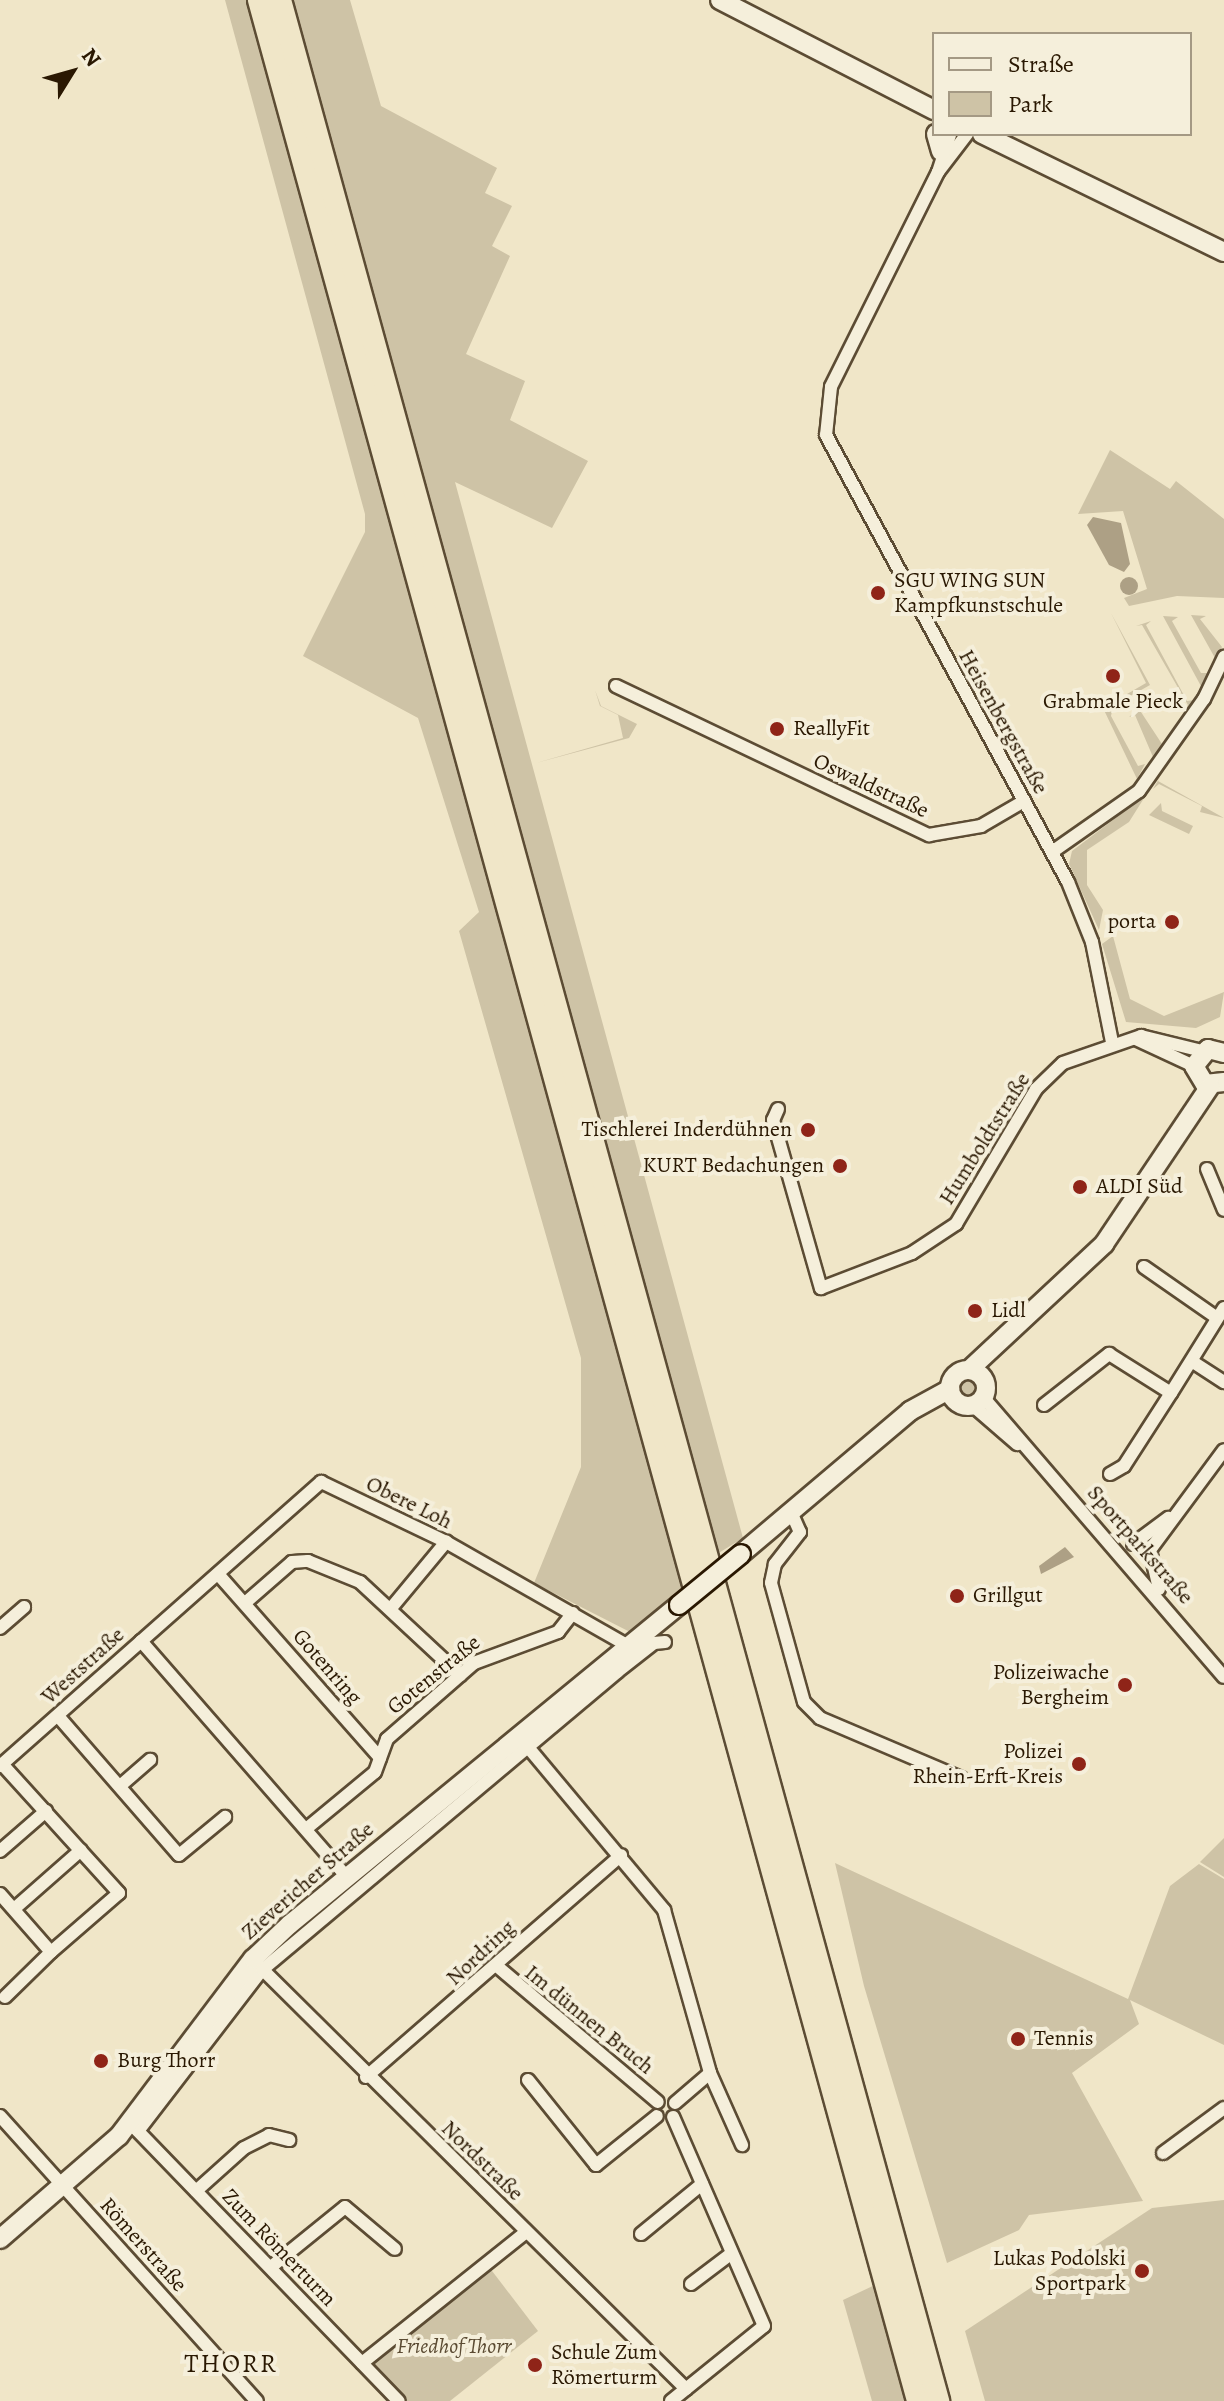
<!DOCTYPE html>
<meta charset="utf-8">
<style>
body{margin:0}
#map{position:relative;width:1224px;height:2401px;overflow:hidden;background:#f0e6c8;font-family:Alegreya,serif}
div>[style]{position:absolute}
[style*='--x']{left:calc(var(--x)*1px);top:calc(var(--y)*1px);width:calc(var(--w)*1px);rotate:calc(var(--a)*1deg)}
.green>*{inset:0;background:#cec3a6}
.round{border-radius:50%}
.water>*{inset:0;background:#ada085}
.roads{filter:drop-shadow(2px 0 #5c4c34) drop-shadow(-2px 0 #5c4c34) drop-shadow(0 2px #5c4c34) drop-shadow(0 -2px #5c4c34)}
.street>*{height:12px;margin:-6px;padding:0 6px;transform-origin:6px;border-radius:6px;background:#f5efdb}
.secondary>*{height:18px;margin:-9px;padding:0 9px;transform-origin:9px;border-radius:9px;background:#f5efdb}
.secondary>.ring{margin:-9px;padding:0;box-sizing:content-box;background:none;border:18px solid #f5efdb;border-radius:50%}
.highway>*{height:22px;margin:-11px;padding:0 11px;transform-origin:11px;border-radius:11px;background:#f0e6c8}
.bridges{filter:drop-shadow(2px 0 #2a1802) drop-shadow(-2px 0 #2a1802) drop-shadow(0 2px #2a1802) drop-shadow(0 -2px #2a1802)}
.secondary-bridge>*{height:18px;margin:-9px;padding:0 9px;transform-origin:9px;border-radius:9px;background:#f5efdb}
.dots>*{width:22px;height:22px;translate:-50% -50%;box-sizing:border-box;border:4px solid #f5efdb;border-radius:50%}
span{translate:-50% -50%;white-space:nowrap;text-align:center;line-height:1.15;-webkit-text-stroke:8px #f5efdb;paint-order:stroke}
.poi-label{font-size:22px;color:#2a1802}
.left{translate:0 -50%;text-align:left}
.right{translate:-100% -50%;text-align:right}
.street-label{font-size:22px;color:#2a1802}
.park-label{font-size:22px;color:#5b4b33;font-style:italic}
.quarter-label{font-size:26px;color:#2a1802;letter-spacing:2px}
.legend{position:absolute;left:932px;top:32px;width:260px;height:104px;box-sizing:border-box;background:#f5efdb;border:2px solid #a49984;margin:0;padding:10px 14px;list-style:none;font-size:24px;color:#2a1802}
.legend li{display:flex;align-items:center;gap:16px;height:40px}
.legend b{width:40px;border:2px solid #a49984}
.north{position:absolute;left:32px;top:32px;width:80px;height:80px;-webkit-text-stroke:6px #f5efdb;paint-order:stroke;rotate:53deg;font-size:22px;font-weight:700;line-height:32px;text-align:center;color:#2a1802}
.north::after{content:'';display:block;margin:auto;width:28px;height:36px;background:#2a1802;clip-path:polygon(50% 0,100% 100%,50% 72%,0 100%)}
</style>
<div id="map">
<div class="green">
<i style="clip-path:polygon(225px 0,247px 0,683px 1588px,630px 1632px,534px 1583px,581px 1467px,581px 1358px,459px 931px,479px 912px,418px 718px,303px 656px,365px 532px,365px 514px)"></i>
<i style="clip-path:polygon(293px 0,350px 0,381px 106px,497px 168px,485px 193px,512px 206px,492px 246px,510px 256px,466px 354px,525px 381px,510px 420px,588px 461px,552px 528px,455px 482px,743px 1538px,717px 1554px)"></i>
<i style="clip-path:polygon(1110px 450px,1170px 489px,1176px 481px,1224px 519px,1224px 598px,1177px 596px,1129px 606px,1124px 598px,1147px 589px,1123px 511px,1078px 514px)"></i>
<i style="clip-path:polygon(1111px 613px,1150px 685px,1113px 706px,1111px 716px,1138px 766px,1145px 764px,1137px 779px,1103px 708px,1146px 683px)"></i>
<i style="clip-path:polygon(1191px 615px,1206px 616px,1200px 619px,1222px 647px,1215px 658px)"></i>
<i style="clip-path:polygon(1163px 616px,1178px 617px,1172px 621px,1201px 673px,1209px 673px,1202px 688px)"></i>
<i style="clip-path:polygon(1151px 621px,1146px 625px,1187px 701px,1194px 700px,1184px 712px,1188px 705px,1142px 625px,1136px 626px)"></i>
<i style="clip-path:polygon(595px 690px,601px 706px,637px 724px,629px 738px,536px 763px,623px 738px,618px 715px,600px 706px)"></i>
<i style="clip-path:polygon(1139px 709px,1162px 744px,1153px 757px,1135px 715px,1129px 717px)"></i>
<i style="clip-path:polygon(1160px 777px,1158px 781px,1224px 818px,1200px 812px,1202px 806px,1159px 784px,1153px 789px)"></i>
<i style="clip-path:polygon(1146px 795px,1129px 822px,1087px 850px,1087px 885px,1103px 910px,1099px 930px,1069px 864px,1072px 851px)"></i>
<i style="clip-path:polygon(1161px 803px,1162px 811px,1193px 826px,1189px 834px,1149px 815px)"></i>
<i style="clip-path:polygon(1113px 936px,1130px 999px,1164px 1016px,1224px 992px,1220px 1017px,1196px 1028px,1126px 1022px,1102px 944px)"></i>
<i class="round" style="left:957px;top:1377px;width:22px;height:22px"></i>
<i style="clip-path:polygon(1224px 1838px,1224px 1877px,1200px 1862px)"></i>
<i style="clip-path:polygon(835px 1863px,1128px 1999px,1170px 1886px,1199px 1864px,1224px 1879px,1224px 2045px,1130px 2000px,1139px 2024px,1072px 2073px,1143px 2201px,1029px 2215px,1019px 2230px,947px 2263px,864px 1986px)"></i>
<i style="clip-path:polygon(1224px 2200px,1224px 2401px,985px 2401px,965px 2331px,1152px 2208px)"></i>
<i style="clip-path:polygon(489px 2267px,538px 2331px,450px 2401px,407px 2401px,370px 2363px)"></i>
<i style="clip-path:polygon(877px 2284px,910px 2401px,872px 2401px,843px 2300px)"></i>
</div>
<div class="water">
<i style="clip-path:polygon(1093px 517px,1121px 523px,1130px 564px,1124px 572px,1109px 565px,1087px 525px)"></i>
<i class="round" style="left:1120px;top:577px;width:18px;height:18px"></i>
<i style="clip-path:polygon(1065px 1547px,1074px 1557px,1041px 1574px,1039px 1566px)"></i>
</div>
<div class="roads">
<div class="street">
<i style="--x:967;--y:134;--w:48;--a:127.3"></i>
<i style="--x:938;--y:172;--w:240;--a:116.5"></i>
<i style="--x:831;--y:387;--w:48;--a:95.9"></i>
<i style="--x:826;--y:435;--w:508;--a:61.57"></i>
<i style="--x:1068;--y:882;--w:65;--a:68.2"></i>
<i style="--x:1092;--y:942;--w:102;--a:78.7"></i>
<i style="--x:938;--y:172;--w:40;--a:-72"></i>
<i style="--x:616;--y:686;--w:347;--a:25.5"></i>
<i style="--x:929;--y:835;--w:53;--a:-9.8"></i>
<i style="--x:981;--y:826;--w:50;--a:-30.2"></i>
<i style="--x:1052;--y:852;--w:106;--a:-35"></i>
<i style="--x:1139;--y:791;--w:113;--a:-54.8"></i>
<i style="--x:1204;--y:699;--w:47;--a:-64.5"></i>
<i style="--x:1136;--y:1039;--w:64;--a:25"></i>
<i style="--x:778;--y:1109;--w:12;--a:114"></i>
<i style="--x:773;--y:1120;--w:175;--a:74.1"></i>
<i style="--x:821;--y:1288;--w:97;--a:-21"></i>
<i style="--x:912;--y:1253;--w:53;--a:-33.4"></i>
<i style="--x:956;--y:1224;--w:157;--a:-59.3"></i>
<i style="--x:1036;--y:1089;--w:37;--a:-44"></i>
<i style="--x:1063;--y:1063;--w:83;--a:-19.1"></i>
<i style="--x:1141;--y:1036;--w:63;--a:13.8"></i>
<i style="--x:1207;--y:1169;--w:44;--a:67.5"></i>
<i style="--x:1144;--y:1267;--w:89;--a:34.9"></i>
<i style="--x:1193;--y:1362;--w:37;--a:33"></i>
<i style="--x:983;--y:1397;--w:369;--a:49.3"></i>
<i style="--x:972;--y:1405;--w:60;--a:40.9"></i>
<i style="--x:1044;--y:1405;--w:83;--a:-38.1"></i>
<i style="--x:1109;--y:1354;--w:73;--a:32.2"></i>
<i style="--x:1171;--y:1393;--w:100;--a:-58.1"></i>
<i style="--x:1110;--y:1474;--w:16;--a:-30"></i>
<i style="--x:1124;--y:1466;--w:87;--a:-57.2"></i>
<i style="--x:791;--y:1512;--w:22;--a:66"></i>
<i style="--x:800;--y:1532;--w:41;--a:128"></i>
<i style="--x:775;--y:1564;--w:19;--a:102"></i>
<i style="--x:771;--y:1583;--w:123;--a:74.5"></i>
<i style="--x:804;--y:1702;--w:23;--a:45"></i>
<i style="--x:820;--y:1718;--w:153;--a:23.1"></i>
<i style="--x:1133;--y:1544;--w:44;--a:-36.6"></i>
<i style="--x:218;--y:1574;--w:245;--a:48.6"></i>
<i style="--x:1159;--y:1589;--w:40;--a:-103"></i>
<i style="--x:1150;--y:1550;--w:124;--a:-53.5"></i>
<i style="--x:245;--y:1603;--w:62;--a:-41.1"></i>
<i style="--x:292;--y:1562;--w:16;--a:-4"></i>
<i style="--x:308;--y:1561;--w:56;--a:22"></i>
<i style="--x:360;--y:1582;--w:137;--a:42.9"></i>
<i style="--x:392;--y:1607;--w:85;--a:-50.3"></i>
<i style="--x:0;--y:1628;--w:32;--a:-41"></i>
<i style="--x:141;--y:1641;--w:313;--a:48.9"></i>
<i style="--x:58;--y:1716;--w:184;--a:49"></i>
<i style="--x:179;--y:1855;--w:60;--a:-39.6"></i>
<i style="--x:527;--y:1746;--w:214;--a:50.1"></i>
<i style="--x:664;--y:1910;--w:169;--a:74.2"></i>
<i style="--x:710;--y:2073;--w:46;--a:139.4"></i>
<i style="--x:0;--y:1766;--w:429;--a:-41.5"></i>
<i style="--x:321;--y:1482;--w:139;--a:25.6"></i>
<i style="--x:446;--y:1542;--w:210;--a:29.7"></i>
<i style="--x:120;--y:1786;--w:40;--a:-41"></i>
<i style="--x:306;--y:1829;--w:89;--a:-39.6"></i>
<i style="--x:375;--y:1772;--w:35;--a:-70"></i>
<i style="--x:387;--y:1739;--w:116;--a:-41.1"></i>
<i style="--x:474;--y:1663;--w:90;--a:-20.3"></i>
<i style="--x:558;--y:1632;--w:24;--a:-52"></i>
<i style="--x:0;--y:1851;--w:61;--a:-41"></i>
<i style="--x:0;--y:1894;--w:77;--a:48.7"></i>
<i style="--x:51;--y:1952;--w:90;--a:-40.9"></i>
<i style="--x:119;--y:1893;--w:174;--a:-132.2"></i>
<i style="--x:14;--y:1909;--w:89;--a:-41.4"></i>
<i style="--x:257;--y:1964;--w:604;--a:44.73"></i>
<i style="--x:498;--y:1967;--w:209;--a:40.2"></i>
<i style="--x:5;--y:1997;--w:64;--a:-44.4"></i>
<i style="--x:710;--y:2073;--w:79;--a:66"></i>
<i style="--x:366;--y:2077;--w:338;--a:-41"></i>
<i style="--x:528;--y:2080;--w:109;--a:51.3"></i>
<i style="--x:596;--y:2165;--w:78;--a:-38.8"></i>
<i style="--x:0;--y:2116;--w:384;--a:48"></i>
<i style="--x:134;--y:2127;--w:381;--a:46"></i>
<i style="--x:138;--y:2131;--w:203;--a:-52.4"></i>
<i style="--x:262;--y:1970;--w:463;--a:-40"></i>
<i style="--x:617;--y:1672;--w:47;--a:-38.1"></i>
<i style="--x:654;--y:1643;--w:11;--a:-5"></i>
<i style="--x:1163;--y:2153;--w:76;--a:-36.4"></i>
<i style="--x:196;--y:2191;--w:64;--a:-41.9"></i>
<i style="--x:244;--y:2148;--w:28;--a:-27"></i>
<i style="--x:269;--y:2135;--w:21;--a:14"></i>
<i style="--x:641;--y:2234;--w:79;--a:-39.3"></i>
<i style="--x:271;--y:2267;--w:95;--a:-39"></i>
<i style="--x:345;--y:2207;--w:65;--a:40"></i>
<i style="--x:691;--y:2284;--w:51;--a:-37.1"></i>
<i style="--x:362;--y:2363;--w:210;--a:-38.6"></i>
<i style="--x:671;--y:2401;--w:119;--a:-38.9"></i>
<i style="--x:764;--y:2326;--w:228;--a:-113.5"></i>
</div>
<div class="secondary">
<i style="--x:720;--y:0;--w:241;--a:27.2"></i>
<i style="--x:936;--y:134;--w:18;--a:74"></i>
<i style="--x:982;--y:134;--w:269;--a:26"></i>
<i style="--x:1224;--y:1053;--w:16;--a:-166"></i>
<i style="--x:1208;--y:1049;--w:22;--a:129"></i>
<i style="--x:1194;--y:1066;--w:21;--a:59"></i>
<i style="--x:1205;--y:1084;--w:19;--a:-6"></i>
<i style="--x:969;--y:1370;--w:185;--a:-43"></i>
<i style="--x:1104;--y:1244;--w:190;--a:-56.1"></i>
<i class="ring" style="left:950px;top:1370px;width:18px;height:18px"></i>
<i style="--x:741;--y:1554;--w:221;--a:-40.2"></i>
<i style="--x:910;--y:1411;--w:46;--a:-28.8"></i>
<i style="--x:0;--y:2239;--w:157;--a:-40.9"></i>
<i style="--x:119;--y:2136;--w:222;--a:-52.9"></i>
<i style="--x:253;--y:1959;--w:50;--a:-43.4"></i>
<i style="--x:289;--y:1925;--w:504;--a:-39.37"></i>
</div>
<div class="highway">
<i style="--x:259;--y:0;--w:2490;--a:74.65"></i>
<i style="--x:280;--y:0;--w:2490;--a:74.67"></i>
</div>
</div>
<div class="bridges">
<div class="secondary-bridge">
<i style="--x:679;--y:1605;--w:80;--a:-39.4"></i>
</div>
</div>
<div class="dots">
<i style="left:878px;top:593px;background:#8f2418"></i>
<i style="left:1113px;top:676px;background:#8f2418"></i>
<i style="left:777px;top:729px;background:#8f2418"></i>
<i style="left:1172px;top:922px;background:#8f2418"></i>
<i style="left:808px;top:1130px;background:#8f2418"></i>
<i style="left:840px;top:1166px;background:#8f2418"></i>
<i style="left:1080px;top:1187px;background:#8f2418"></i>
<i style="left:975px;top:1311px;background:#8f2418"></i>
<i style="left:957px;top:1596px;background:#8f2418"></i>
<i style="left:1125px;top:1685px;background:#8f2418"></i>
<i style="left:1079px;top:1764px;background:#8f2418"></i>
<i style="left:1018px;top:2039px;background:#8f2418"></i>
<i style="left:101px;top:2061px;background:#8f2418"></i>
<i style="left:1142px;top:2271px;background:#8f2418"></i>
<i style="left:535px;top:2365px;background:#8f2418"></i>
</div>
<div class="poi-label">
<span class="left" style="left:894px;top:593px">SGU WING SUN<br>Kampfkunstschule</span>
<span style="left:1113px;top:702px">Grabmale Pieck</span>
<span class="left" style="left:793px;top:729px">ReallyFit</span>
<span class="right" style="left:1156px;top:922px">porta</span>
<span class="right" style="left:792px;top:1130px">Tischlerei Inderdühnen</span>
<span class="right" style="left:824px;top:1166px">KURT Bedachungen</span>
<span class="left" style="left:1096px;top:1187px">ALDI Süd</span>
<span class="left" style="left:991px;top:1311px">Lidl</span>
<span class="left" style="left:973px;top:1596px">Grillgut</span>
<span class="right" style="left:1109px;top:1685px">Polizeiwache<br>Bergheim</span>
<span class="right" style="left:1063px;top:1764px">Polizei<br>Rhein-Erft-Kreis</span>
<span class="left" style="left:1034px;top:2039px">Tennis</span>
<span class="left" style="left:117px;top:2061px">Burg Thorr</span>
<span class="right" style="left:1126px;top:2271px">Lukas Podolski<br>Sportpark</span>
<span class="left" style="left:551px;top:2365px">Schule Zum<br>Römerturm</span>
</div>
<div class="street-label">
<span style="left:1003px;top:722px;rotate:61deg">Heisenbergstraße</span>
<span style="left:871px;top:786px;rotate:25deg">Oswaldstraße</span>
<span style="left:985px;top:1139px;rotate:-58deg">Humboldtstraße</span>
<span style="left:409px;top:1503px;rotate:26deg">Obere Loh</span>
<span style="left:1140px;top:1545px;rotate:49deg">Sportparkstraße</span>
<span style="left:83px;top:1666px;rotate:-42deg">Weststraße</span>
<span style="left:327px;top:1667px;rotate:49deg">Gotenring</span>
<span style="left:434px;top:1675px;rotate:-39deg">Gotenstraße</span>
<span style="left:308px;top:1881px;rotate:-41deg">Zievericher Straße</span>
<span style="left:481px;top:1953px;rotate:-43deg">Nordring</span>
<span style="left:589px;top:2020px;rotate:39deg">Im dünnen Bruch</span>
<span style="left:482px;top:2161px;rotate:44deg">Nordstraße</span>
<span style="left:143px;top:2245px;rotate:48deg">Römerstraße</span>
<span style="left:279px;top:2248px;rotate:46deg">Zum Römerturm</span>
</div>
<div class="park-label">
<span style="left:454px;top:2347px">Friedhof Thorr</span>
</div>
<div class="quarter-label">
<span style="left:231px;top:2364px">THORR</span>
</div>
<ul class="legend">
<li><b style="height:10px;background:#f5efdb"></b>Straße</li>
<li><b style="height:22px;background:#cec3a6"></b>Park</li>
</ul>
<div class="north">N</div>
</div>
